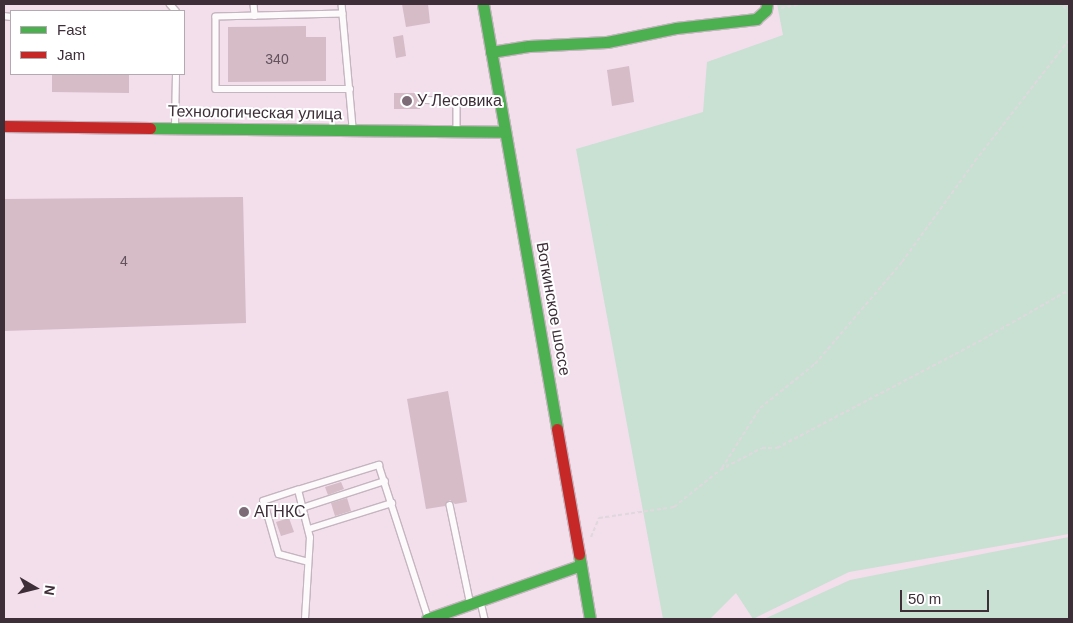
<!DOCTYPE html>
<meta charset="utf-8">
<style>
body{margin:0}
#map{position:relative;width:1073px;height:623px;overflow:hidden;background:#f3deeb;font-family:Arial,sans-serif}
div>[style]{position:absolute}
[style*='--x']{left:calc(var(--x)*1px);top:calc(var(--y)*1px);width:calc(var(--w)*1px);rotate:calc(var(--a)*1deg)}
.green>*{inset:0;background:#c8e1d3}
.building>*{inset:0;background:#d5bcc7}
.path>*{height:2px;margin-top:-1px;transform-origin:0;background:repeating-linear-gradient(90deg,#dfd8dd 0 4px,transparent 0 6.5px)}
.roads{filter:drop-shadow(1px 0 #c5b5bf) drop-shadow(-1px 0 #c5b5bf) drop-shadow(0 1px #c5b5bf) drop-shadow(0 -1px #c5b5bf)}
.lane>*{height:5.5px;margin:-2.75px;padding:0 2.75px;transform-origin:2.75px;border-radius:2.75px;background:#fdfafc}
.fast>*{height:11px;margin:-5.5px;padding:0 5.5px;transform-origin:5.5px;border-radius:5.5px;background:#4caf50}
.jam>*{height:11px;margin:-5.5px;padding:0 5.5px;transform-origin:5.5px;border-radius:5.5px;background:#c62828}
.dots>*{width:14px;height:14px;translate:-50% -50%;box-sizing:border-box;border:2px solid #fff;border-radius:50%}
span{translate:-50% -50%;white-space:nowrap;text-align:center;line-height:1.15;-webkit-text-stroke:4px #fff;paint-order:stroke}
.number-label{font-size:14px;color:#63525c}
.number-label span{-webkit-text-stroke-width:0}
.poi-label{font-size:16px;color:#3d2e38}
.left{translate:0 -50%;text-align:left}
.street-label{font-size:16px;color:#3d2e38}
.frame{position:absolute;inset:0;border:5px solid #3d2e38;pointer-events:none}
.legend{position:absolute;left:10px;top:10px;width:175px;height:65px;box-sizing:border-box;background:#fff;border:1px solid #b1abaf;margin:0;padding:6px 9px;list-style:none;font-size:15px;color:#3d2e38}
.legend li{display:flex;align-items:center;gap:10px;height:25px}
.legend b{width:25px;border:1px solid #b1abaf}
.north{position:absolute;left:10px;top:563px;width:50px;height:50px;-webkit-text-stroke:4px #fff;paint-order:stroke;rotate:98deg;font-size:14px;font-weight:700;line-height:20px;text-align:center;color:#3d2e38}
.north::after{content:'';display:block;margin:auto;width:18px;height:22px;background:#3d2e38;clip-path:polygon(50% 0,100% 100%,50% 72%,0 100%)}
.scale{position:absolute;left:900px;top:590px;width:89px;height:22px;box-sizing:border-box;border:2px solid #3d2e38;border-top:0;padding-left:6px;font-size:15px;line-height:18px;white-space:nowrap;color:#3d2e38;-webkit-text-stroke:4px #fff;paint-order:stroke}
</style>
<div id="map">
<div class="green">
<i style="clip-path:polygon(777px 4px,1069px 4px,1069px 534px,849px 572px,753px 619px,736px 593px,710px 619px,663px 619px,576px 149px,703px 112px,707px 62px,783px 35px)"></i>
<i style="clip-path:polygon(1069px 537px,1069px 619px,764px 619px,850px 580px)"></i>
</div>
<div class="building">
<i style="clip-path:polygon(402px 4px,428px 4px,430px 23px,406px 27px)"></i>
<i style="clip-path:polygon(306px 26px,306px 37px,326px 37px,326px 81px,228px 82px,228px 27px)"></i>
<i style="clip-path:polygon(403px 35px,406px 56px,396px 58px,393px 37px)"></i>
<i style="clip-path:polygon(629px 66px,634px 102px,612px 106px,607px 70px)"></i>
<i style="clip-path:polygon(52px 74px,129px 74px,129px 93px,52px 92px)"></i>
<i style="clip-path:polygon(394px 93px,420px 93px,420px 109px,394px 109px)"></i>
<i style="clip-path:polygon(243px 197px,246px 323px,4px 331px,4px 199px)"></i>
<i style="clip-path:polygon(448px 391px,467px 502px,455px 504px,450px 500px,445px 506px,426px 509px,407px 399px)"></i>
<i style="clip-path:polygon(341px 482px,344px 489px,328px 495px,325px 487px)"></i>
<i style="clip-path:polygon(347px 498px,351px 511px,335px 516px,331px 503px)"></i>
<i style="clip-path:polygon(289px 518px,294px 532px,281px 536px,276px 522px)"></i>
</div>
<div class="path">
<i style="--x:1058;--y:4;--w:11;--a:5"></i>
<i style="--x:1063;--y:6;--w:8;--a:45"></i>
<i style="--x:781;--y:8;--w:20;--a:-11"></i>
<i style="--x:722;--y:468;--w:71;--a:-57.7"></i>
<i style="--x:760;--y:408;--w:70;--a:-38.7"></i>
<i style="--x:815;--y:364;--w:134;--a:-49.5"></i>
<i style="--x:902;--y:262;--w:125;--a:-54.1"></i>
<i style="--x:975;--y:161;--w:153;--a:-52.2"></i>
<i style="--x:591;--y:537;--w:21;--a:-67"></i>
<i style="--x:599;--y:518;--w:76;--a:-8.3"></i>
<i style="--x:674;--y:507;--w:59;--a:-38.8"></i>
<i style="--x:720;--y:470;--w:47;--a:-27.6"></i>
<i style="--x:762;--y:448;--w:15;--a:0"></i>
<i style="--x:777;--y:448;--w:227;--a:-27.8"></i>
<i style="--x:978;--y:342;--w:105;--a:-29.7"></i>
</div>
<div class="roads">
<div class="lane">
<i style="--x:170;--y:4;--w:9;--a:49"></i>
<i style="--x:254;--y:4;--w:12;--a:85"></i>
<i style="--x:342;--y:4;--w:124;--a:84.9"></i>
<i style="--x:343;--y:14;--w:127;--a:178.6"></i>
<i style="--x:216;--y:17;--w:72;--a:90"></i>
<i style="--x:216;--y:89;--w:134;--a:0"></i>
<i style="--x:4;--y:16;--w:7;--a:8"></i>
<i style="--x:427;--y:100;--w:30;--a:2"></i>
<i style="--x:457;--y:101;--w:28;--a:90"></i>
<i style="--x:175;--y:126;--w:52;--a:-88.9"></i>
<i style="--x:298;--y:490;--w:36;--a:162"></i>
<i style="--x:264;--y:501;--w:55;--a:74.2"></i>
<i style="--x:279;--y:554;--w:30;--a:15"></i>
<i style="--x:450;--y:505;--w:98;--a:78.2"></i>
<i style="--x:302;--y:508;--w:87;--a:-18"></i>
<i style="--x:309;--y:529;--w:87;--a:-17.4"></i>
<i style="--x:481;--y:602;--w:17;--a:77"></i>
<i style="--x:305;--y:619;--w:81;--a:-86.5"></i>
<i style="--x:310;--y:538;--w:49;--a:-104"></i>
<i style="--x:298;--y:490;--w:85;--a:-17.2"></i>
<i style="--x:379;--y:465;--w:160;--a:72.1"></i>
</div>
<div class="fast">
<i style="--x:483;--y:4;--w:431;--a:80.1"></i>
<i style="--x:491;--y:52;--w:38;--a:-9"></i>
<i style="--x:529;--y:46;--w:78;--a:-2.9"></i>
<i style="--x:607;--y:42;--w:70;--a:-11.5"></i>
<i style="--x:676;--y:28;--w:81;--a:-6.4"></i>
<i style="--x:756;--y:19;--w:13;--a:-42"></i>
<i style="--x:766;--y:10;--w:6;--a:-81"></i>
<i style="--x:150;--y:128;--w:355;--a:0.6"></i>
<i style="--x:579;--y:554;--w:66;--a:80.4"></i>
<i style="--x:427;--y:619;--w:163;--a:-19.3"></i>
</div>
<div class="jam">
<i style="--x:4;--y:126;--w:146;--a:0.8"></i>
<i style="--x:557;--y:429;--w:127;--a:80"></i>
</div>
</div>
<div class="dots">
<i style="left:407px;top:101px;background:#7d6c77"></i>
<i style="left:244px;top:512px;background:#7d6c77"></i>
</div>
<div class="number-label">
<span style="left:277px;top:59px">340</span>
<span style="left:124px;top:261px">4</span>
</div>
<div class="poi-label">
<span class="left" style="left:417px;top:101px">У Лесовика</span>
<span class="left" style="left:254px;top:512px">АГНКС</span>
</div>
<div class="street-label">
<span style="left:255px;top:113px;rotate:1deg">Технологическая улица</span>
<span style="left:553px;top:309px;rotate:80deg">Воткинское шоссе</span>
</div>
<div class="frame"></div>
<ul class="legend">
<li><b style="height:6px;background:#4caf50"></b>Fast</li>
<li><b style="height:6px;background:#c62828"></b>Jam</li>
</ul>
<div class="north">N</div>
<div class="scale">50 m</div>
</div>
